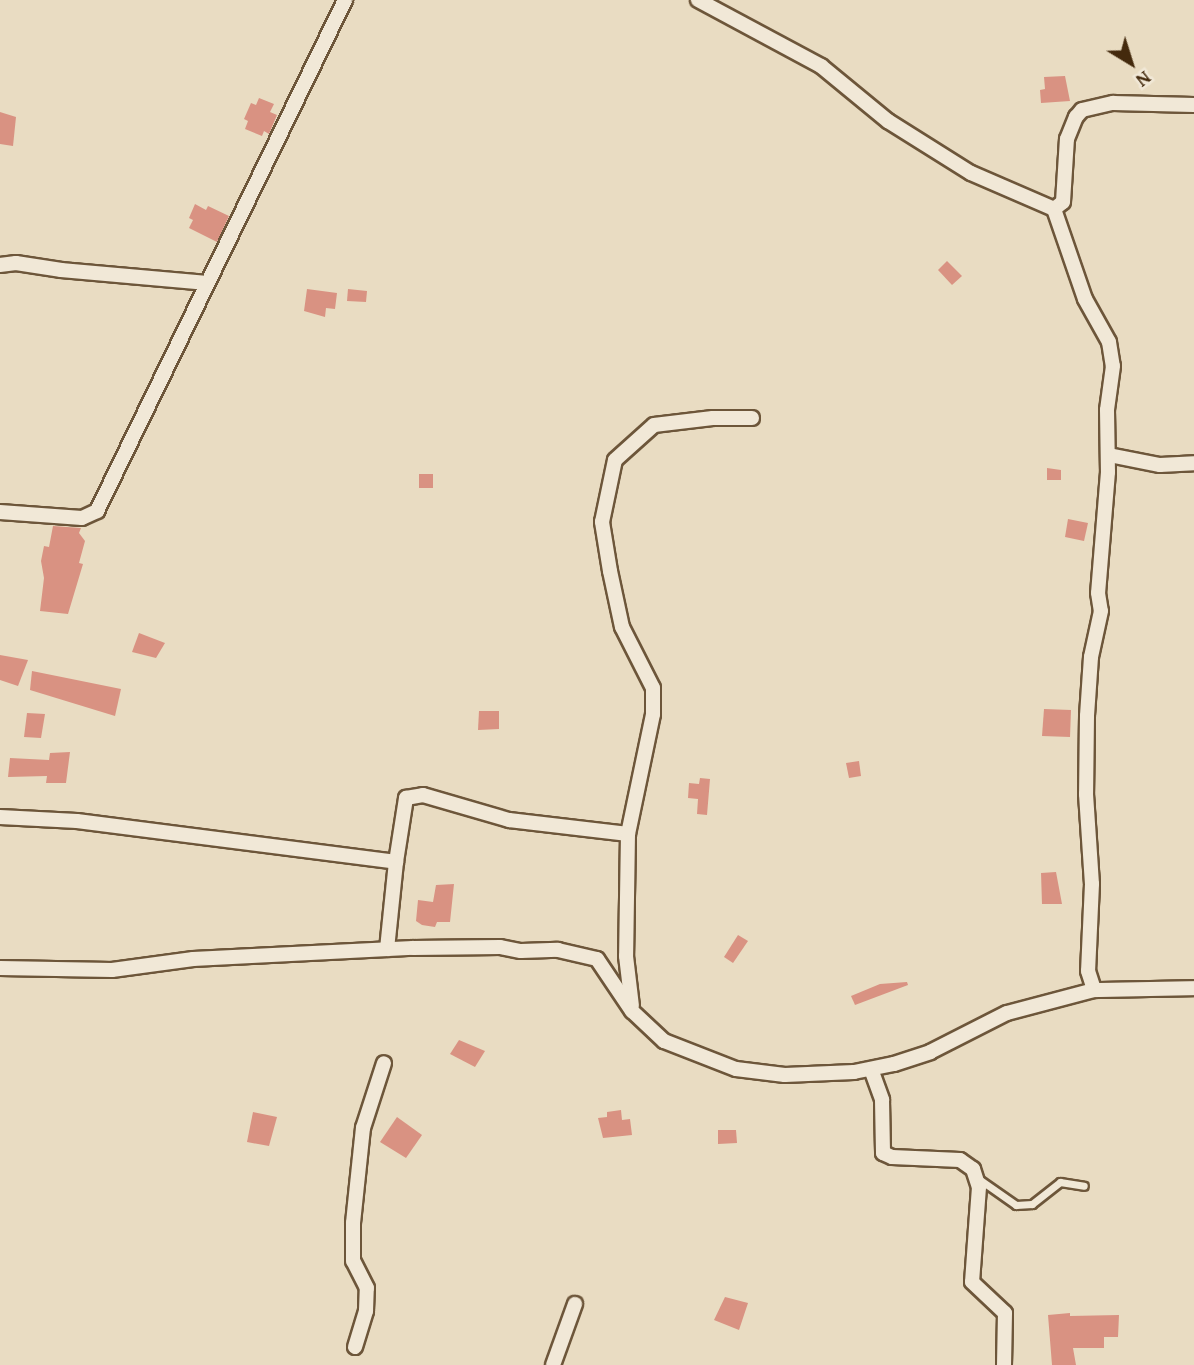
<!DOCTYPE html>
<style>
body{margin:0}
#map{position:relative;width:1194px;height:1365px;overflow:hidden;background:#e9dcc2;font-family:"Gentium Book Plus",serif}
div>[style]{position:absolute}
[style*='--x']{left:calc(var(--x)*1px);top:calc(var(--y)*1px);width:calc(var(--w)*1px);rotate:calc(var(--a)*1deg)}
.building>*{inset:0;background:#d99282}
.roads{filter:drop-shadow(2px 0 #6d563a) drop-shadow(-2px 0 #6d563a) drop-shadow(0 2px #6d563a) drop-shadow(0 -2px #6d563a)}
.lane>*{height:7px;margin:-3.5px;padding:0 3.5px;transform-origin:3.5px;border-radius:3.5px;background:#f1e8d7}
.street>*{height:14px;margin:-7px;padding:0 7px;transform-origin:7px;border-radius:7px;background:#f1e8d7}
span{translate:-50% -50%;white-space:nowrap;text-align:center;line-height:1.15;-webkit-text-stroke:6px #f1e8d7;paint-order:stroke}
.north{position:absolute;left:1096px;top:28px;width:70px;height:70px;-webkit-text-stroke:5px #f1e8d7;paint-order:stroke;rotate:142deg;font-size:19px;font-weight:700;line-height:28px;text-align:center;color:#442a0d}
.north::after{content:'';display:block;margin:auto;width:24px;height:32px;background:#442a0d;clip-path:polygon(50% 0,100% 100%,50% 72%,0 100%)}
</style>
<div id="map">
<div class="building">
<i style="clip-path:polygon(1065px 76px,1070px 101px,1041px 103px,1040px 90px,1045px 89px,1044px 77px)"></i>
<i style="clip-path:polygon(259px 98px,274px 104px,270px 112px,277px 115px,269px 134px,264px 131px,262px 136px,245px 129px,248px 121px,244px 119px,251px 103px,256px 105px)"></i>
<i style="clip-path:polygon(0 112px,16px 117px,13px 146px,0 144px)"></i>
<i style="clip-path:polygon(195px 204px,206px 210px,208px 206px,229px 216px,217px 242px,189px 228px,193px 220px,189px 218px)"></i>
<i style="clip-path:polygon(947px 261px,962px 276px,952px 285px,938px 270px)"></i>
<i style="clip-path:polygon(307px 289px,337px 293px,335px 309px,326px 308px,325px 317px,304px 311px)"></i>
<i style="clip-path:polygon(348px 289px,367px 291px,366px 302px,347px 301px)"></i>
<i style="clip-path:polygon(1047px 468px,1061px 470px,1061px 480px,1047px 480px)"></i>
<i style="clip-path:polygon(419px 474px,433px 474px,433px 488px,419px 488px)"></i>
<i style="clip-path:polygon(1068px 519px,1088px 523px,1084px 541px,1065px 537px)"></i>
<i style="clip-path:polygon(53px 526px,81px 528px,79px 533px,85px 541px,79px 563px,83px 564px,68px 614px,40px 611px,44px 578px,41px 561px,44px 546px,49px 547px)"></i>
<i style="clip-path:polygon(139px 633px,165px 643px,156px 658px,132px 652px)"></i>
<i style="clip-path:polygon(0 655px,28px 660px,18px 686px,0 680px)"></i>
<i style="clip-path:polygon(32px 671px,121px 689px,115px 716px,30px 690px)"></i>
<i style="clip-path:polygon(1044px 709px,1071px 710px,1070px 737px,1042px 736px)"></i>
<i style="clip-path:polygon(479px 711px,499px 711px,499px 729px,478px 730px)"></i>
<i style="clip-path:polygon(27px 713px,45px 714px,41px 738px,24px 737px)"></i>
<i style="clip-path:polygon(70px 752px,66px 783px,46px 783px,47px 776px,8px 777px,10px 758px,49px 760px,50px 753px)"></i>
<i style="clip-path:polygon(859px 761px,861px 776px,849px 778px,846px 763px)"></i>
<i style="clip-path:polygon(700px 778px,710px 779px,707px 815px,697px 814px,698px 799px,688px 798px,689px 783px,699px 784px)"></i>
<i style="clip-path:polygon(1056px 872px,1062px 904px,1042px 904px,1041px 873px)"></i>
<i style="clip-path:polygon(454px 884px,450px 922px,437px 922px,435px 927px,422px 925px,416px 921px,418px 900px,433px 902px,436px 885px)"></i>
<i style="clip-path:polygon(738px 935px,748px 941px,733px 963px,724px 957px)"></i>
<i style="clip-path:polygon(907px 982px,908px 985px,855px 1005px,851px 996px,880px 984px)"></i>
<i style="clip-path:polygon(459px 1040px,485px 1051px,475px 1067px,450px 1054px)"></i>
<i style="clip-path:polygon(621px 1110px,622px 1120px,630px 1119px,632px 1135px,603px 1138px,598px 1118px,607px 1117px,607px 1112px)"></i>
<i style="clip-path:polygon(253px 1112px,277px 1117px,269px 1146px,247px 1142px)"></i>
<i style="clip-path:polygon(397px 1117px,422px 1135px,406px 1158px,380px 1142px)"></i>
<i style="clip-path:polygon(718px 1130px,736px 1130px,737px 1143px,718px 1144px)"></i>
<i style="clip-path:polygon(725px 1297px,748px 1303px,739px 1330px,714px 1320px)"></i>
<i style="clip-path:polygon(1070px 1313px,1070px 1316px,1119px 1315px,1118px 1337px,1104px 1337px,1104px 1348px,1073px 1348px,1076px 1365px,1052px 1365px,1048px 1315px)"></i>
</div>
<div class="roads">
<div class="lane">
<i style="--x:976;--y:1177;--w:49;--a:35"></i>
<i style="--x:1016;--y:1205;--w:16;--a:-4"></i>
<i style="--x:1032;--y:1204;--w:36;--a:-38"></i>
<i style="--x:1060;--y:1182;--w:24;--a:9"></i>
</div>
<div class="street">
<i style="--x:698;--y:0;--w:140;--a:28.2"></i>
<i style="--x:821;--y:66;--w:87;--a:39.4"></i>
<i style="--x:888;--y:121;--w:98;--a:32.1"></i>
<i style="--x:971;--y:173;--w:90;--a:23.4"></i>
<i style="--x:1054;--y:209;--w:11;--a:-38"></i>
<i style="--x:1063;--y:202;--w:63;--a:-86.4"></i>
<i style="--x:1067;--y:139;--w:24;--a:-68"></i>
<i style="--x:1076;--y:117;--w:9;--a:-49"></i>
<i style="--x:1082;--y:110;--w:32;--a:-13"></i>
<i style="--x:1113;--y:103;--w:81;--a:1.4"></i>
<i style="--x:1054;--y:209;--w:95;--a:71"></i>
<i style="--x:1085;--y:299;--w:49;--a:60.8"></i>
<i style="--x:1109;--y:342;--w:24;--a:81"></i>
<i style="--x:1113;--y:366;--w:44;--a:97.8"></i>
<i style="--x:1107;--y:410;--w:62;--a:89.1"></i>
<i style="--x:1108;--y:472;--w:121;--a:94.7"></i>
<i style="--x:1098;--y:593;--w:18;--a:81"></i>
<i style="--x:1101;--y:611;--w:47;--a:102.3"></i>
<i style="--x:1091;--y:657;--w:59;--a:93.9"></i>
<i style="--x:1087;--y:716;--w:78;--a:90.7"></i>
<i style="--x:1086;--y:794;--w:90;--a:86.2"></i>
<i style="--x:1092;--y:884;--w:87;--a:92.6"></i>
<i style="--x:1088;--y:971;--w:20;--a:72"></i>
<i style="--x:0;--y:265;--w:16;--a:-7"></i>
<i style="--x:16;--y:263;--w:46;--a:8.8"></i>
<i style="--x:61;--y:270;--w:147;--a:5.1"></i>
<i style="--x:1109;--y:455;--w:52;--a:11.1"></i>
<i style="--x:1160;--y:465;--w:34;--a:-3"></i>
<i style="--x:0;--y:512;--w:82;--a:4.2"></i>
<i style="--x:82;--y:518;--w:17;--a:-25"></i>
<i style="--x:97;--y:511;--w:568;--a:-64.11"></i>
<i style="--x:0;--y:817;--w:77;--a:3"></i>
<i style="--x:77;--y:821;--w:322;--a:7.3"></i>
<i style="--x:396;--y:862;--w:65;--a:-81.1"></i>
<i style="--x:406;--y:798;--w:17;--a:-10"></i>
<i style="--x:423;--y:795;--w:90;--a:16.2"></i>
<i style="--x:509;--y:820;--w:120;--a:6.7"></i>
<i style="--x:628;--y:834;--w:122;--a:90.9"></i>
<i style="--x:626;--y:956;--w:50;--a:83.2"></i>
<i style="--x:628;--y:834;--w:123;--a:-78.2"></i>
<i style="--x:653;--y:714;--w:26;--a:-90"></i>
<i style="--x:653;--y:688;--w:68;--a:-116.9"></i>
<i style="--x:622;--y:627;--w:57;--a:-102.1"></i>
<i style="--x:610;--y:571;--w:50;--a:-99.3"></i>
<i style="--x:602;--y:522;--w:63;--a:-78.2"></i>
<i style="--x:615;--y:460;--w:52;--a:-41.9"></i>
<i style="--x:654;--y:425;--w:59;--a:-6.8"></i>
<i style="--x:713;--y:418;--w:39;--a:0"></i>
<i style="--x:387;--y:949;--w:87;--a:-84.1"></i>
<i style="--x:0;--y:968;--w:112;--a:1"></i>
<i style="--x:112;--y:970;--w:82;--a:-7.7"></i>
<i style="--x:193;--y:959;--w:220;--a:-2.9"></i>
<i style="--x:413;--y:948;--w:87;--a:-0.7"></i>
<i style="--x:500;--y:947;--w:21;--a:11"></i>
<i style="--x:521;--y:951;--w:37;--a:-2"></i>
<i style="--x:558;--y:950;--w:40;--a:13"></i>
<i style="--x:597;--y:959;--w:63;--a:56.1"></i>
<i style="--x:632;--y:1011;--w:44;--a:43.2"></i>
<i style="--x:664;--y:1041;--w:77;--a:21.3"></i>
<i style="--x:736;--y:1069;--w:49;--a:7"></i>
<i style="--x:785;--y:1075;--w:69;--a:-2.5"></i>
<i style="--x:854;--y:1072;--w:41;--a:-11.3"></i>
<i style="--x:894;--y:1064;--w:38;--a:-18"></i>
<i style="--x:930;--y:1052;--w:86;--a:-26.9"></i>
<i style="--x:1007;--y:1013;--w:90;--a:-14.8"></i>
<i style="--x:1094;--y:990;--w:100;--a:-1.1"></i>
<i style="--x:871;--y:1069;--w:33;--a:70"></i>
<i style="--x:882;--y:1100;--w:53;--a:88.9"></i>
<i style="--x:883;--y:1153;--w:10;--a:24"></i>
<i style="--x:892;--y:1157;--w:68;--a:2.5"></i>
<i style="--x:960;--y:1160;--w:16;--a:35"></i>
<i style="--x:973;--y:1169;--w:19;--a:72"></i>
<i style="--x:979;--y:1187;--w:95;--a:94.2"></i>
<i style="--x:972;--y:1282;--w:45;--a:43.2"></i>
<i style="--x:1005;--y:1313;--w:52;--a:91.1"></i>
<i style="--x:355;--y:1347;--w:38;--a:-73"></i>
<i style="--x:366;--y:1311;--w:23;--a:-88"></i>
<i style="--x:367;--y:1288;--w:30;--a:-117"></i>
<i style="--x:353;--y:1261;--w:38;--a:-90"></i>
<i style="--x:353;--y:1223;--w:96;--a:-84"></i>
<i style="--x:363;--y:1128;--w:68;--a:-72.1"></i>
<i style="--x:553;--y:1365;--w:65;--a:-70.2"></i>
</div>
</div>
<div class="north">N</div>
</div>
